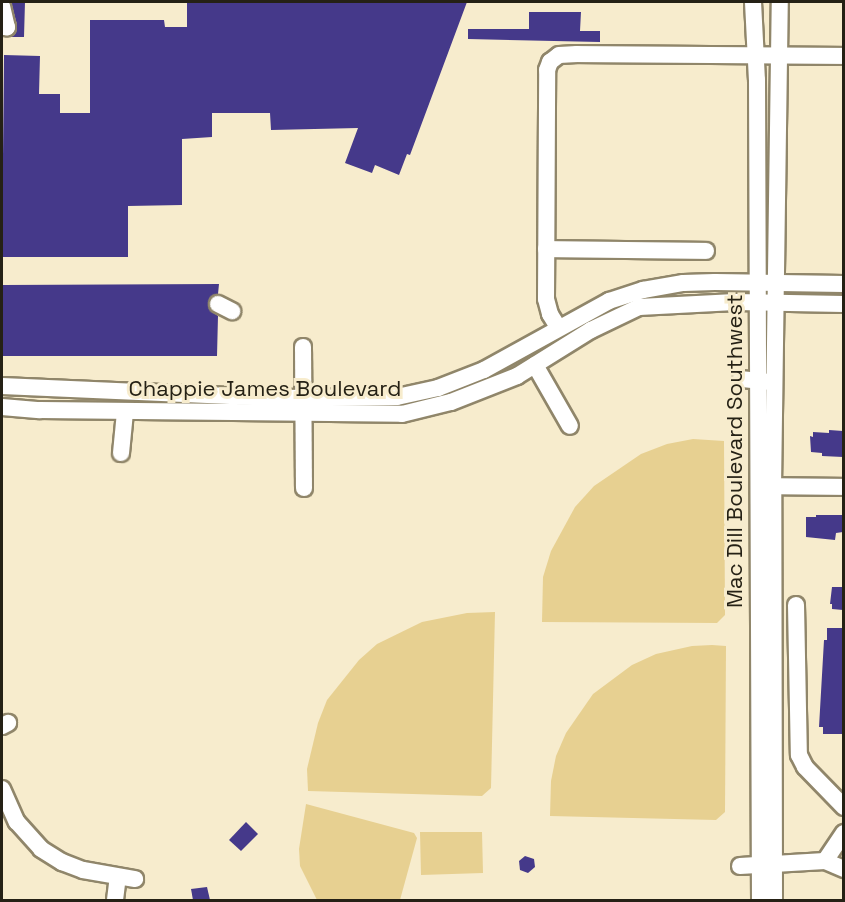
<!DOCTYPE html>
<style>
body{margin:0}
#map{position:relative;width:845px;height:902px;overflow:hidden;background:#f7eccd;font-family:"Space Grotesk",sans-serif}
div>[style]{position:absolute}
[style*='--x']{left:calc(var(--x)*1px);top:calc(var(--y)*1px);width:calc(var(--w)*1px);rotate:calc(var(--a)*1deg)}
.green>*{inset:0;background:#e7d091}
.building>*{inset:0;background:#45398a}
.roads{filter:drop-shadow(2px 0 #90866a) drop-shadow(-2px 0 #90866a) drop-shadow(0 2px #90866a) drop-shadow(0 -2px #90866a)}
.minor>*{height:16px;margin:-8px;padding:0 8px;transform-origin:8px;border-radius:8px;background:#fff}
span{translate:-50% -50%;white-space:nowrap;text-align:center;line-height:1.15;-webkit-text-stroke:6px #f7eccd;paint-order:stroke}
.street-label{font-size:22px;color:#252115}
.frame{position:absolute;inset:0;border:3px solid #252115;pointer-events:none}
</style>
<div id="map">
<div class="green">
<i style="clip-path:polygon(693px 439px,724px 441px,725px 615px,717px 623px,542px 622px,543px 577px,551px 551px,575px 507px,594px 486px,641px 454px,667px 444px)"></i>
<i style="clip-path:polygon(495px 612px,491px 788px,482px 796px,308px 791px,307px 769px,318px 723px,327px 700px,359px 660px,377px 644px,422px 622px,467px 613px)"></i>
<i style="clip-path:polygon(712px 645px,726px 646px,725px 812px,716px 820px,550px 816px,551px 781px,556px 756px,566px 733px,593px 694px,632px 665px,656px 654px,692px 646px)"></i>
<i style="clip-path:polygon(306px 804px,414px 833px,417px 838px,400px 900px,317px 900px,300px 866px,299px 849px)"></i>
<i style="clip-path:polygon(420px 832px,482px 832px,483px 873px,421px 875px)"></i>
</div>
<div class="building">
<i style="clip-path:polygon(11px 2px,25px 2px,24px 37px,10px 37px,16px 31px,17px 25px)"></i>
<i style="clip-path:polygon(187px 2px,467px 2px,410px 155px,407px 154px,399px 175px,375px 165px,372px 173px,345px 163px,358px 128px,271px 130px,270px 113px,212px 113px,212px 137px,182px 139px,182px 205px,128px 206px,128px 257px,2px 257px,4px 55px,40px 56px,39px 94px,60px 94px,60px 113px,90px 113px,90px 20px,164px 20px,165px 27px,187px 27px)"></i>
<i style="clip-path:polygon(529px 12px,581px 12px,580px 31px,600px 31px,600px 42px,468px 39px,468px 29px,529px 29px)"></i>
<i style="clip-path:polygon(219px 284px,218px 294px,212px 296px,208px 304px,210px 310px,218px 316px,217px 356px,2px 356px,2px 285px)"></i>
<i style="clip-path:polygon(829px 430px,843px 431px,843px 457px,822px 456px,822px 453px,811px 452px,810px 436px,813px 437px,813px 432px,829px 433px)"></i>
<i style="clip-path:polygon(816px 515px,843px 515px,843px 532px,836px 533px,835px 540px,806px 537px,806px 517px,816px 517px)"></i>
<i style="clip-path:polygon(832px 587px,843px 587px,843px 610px,832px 609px,832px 604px,830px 604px)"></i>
<i style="clip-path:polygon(827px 628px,843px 628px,842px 734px,823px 734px,823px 727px,819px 727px,824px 640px,827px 640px)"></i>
<i style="clip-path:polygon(246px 822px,258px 834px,241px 851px,229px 840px)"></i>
<i style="clip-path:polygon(525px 856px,534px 859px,535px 867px,528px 873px,520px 870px,519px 861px)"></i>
<i style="clip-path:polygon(207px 887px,210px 900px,193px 900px,191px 889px)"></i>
</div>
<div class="roads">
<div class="minor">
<i style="--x:753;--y:2;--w:78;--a:87.1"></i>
<i style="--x:757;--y:80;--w:820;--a:89.79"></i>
<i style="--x:2;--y:6;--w:22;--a:77"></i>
<i style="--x:7;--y:27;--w:5;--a:180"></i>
<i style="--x:546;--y:249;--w:160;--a:0.7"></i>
<i style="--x:218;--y:304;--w:16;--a:27"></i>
<i style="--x:558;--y:327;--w:15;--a:-122"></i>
<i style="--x:550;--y:314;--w:16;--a:-105"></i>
<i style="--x:546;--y:299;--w:229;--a:-89.7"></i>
<i style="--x:547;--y:70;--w:9;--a:-69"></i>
<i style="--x:550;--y:62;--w:11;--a:-38"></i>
<i style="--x:559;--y:55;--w:18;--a:-3"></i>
<i style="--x:577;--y:54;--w:267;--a:0.4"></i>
<i style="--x:303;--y:347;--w:141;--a:89.6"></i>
<i style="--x:535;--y:365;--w:70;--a:60.2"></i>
<i style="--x:741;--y:379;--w:27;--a:6"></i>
<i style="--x:2;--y:386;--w:274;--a:2.5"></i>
<i style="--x:276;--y:398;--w:121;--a:-0.5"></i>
<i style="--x:397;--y:397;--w:42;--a:-12.4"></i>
<i style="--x:438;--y:388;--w:49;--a:-21.4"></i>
<i style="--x:484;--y:370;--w:143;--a:-28.9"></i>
<i style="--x:609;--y:301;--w:36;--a:-18"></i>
<i style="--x:643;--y:290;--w:41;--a:-9.9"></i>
<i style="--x:683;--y:283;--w:32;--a:-2"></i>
<i style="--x:715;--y:282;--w:129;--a:0.9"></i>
<i style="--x:2;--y:407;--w:38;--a:5"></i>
<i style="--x:40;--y:410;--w:362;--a:0.6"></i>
<i style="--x:402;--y:414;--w:50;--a:-13.8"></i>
<i style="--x:451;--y:402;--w:71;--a:-21.5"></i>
<i style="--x:517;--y:376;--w:87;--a:-31.9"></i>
<i style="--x:591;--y:330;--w:53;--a:-25.6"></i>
<i style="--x:639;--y:307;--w:96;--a:-3"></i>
<i style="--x:735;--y:302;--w:109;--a:1.1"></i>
<i style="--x:121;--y:453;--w:41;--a:-84.4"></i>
<i style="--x:762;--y:486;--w:82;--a:0.7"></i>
<i style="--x:796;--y:605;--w:150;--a:88.9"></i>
<i style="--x:799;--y:755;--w:13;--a:63"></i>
<i style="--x:805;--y:767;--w:56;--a:45.7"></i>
<i style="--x:2;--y:726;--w:7;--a:-27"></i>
<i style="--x:2;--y:789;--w:36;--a:66"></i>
<i style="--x:17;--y:822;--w:36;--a:48"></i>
<i style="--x:41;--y:849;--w:25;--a:32"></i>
<i style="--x:62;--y:862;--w:22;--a:21"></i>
<i style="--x:83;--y:870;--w:53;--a:9.8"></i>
<i style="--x:825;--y:861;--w:34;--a:-56"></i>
<i style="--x:740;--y:866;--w:85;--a:-3.4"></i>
<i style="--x:825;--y:861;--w:21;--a:23"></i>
<i style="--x:115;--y:900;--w:23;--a:-83"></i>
<i style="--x:774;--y:900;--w:413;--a:-90.1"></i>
<i style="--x:773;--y:487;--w:485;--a:-89.2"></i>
</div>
</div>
<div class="street-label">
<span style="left:265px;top:389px">Chappie James Boulevard</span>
<span style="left:735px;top:451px;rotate:-90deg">Mac Dill Boulevard Southwest</span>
</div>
<div class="frame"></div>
</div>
